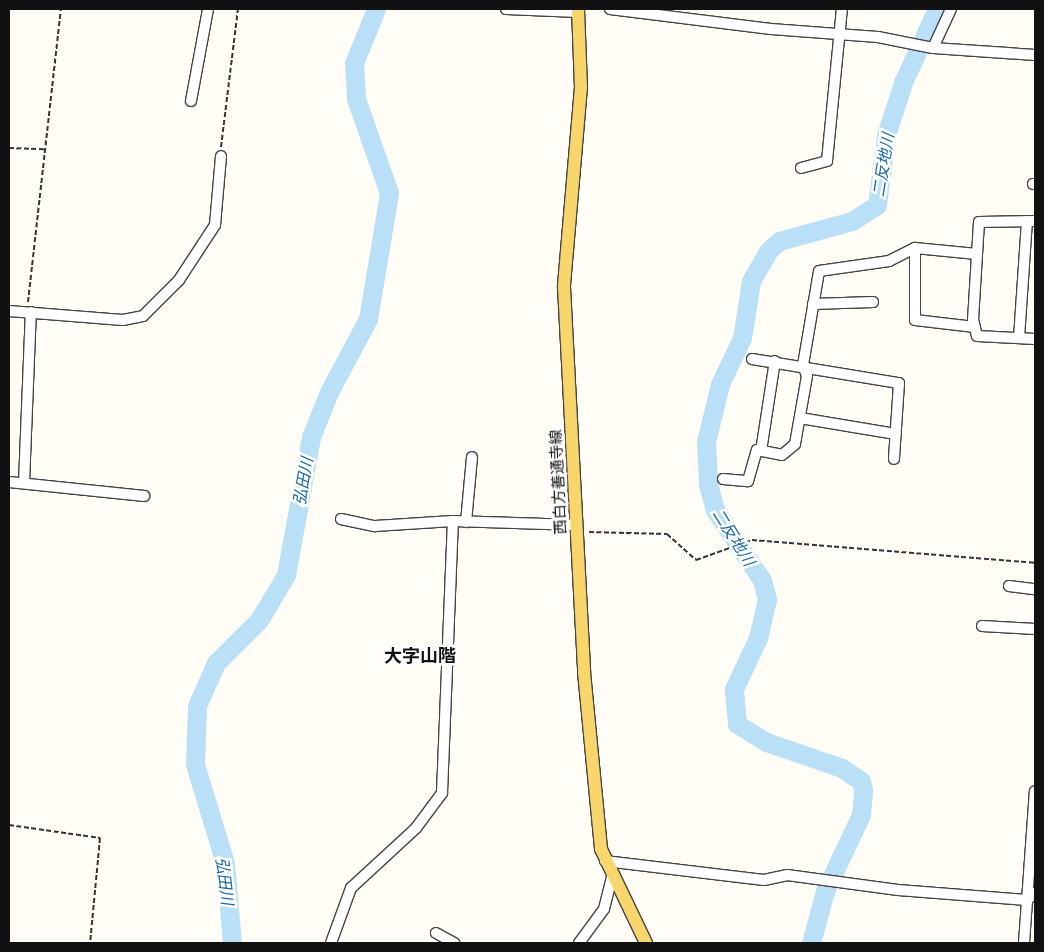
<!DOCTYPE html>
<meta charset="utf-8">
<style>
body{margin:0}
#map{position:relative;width:1044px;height:952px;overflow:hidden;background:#fffdf5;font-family:"Noto Serif","Noto Sans JP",serif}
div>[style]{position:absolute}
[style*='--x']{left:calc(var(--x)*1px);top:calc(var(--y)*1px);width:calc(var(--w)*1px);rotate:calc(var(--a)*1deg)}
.river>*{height:19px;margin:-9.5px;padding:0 9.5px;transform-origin:9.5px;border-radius:9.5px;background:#b9e0f7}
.path>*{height:2px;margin-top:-1px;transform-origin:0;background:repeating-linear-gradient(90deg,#333 0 5px,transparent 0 7.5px)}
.roads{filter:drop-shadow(1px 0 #444) drop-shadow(-1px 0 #444) drop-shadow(0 1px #444) drop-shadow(0 -1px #444)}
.minor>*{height:10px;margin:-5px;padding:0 5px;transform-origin:5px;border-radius:5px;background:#fff}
.major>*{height:12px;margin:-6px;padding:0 6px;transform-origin:6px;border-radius:6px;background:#f9d66b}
span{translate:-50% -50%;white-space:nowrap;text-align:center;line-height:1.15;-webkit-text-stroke:5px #fff;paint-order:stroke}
.street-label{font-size:15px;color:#111}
.water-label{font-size:16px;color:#1768a6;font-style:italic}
.quarter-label{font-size:18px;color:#111;font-weight:700}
.frame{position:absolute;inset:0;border:10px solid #111;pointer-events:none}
</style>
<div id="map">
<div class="river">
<i style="--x:232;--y:943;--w:80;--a:-95"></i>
<i style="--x:225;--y:863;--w:103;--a:-106.9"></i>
<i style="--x:195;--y:764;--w:58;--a:-88"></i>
<i style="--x:197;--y:706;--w:47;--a:-66.2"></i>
<i style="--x:216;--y:663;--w:61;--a:-45"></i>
<i style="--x:259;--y:620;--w:52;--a:-59"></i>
<i style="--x:286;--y:575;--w:140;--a:-79.7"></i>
<i style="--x:311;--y:437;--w:48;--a:-68.2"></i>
<i style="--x:329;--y:392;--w:83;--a:-61.9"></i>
<i style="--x:368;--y:319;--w:128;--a:-80.5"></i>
<i style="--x:389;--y:193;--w:100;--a:-109.3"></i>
<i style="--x:356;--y:99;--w:36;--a:-93"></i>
<i style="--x:354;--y:63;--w:58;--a:-67.8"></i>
<i style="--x:811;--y:943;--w:54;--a:-74.9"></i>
<i style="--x:825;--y:891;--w:84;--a:-64.7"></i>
<i style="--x:861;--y:815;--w:25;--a:-85"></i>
<i style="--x:863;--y:790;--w:9;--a:-103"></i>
<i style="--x:861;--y:781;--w:23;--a:-146"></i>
<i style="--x:842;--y:768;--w:80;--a:-161.1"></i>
<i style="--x:766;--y:742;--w:34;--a:-148"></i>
<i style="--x:737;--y:724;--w:35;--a:-95"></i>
<i style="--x:734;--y:689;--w:56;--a:-64.8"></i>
<i style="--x:758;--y:638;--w:40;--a:-77"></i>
<i style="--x:767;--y:599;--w:20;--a:-105"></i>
<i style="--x:762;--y:580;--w:84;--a:-123.9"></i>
<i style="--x:715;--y:510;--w:27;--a:-105"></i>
<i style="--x:708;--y:484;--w:42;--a:-92.7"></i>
<i style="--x:706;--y:442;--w:60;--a:-76.4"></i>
<i style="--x:720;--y:384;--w:51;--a:-64.4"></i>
<i style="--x:742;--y:338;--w:58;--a:-81"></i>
<i style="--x:751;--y:281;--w:34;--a:-60"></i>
<i style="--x:768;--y:251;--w:15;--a:-42"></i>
<i style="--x:779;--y:241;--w:76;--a:-15.3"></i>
<i style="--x:852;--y:221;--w:30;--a:-33"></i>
<i style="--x:877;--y:205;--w:71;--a:-82.7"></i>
<i style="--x:886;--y:135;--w:58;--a:-71.9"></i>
<i style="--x:904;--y:80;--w:78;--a:-65.1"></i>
</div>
<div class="path">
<i style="--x:221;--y:147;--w:139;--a:-83"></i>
<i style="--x:9;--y:148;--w:35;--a:2"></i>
<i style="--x:28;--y:302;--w:295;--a:-83.6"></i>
<i style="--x:589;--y:532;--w:78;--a:1.5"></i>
<i style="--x:667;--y:534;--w:39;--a:42"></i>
<i style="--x:696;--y:560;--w:59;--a:-19.7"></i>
<i style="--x:752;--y:540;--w:284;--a:4.6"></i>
<i style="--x:9;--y:825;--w:92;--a:8.1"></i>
<i style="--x:100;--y:838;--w:105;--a:95.4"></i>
</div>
<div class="roads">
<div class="minor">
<i style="--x:506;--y:9;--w:72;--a:2.4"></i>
<i style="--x:610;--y:9;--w:162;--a:7.1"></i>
<i style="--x:771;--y:29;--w:107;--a:4.3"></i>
<i style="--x:878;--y:37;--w:56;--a:11.3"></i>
<i style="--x:933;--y:48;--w:102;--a:3.9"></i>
<i style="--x:933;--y:48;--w:43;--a:-65.2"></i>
<i style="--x:191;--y:101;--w:94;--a:-79.5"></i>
<i style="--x:801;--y:168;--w:27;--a:-15"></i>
<i style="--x:827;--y:161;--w:153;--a:-84.4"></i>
<i style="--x:1033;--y:184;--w:2;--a:0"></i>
<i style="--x:1035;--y:221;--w:56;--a:179"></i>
<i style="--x:979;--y:222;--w:97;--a:93.5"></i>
<i style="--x:973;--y:319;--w:17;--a:77"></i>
<i style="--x:977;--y:336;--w:58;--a:3"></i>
<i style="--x:915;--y:248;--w:72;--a:90"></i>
<i style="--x:915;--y:320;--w:60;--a:6.7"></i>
<i style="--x:813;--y:304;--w:60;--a:-1.9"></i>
<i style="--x:9;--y:311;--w:114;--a:4.5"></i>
<i style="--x:123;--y:320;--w:20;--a:-11"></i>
<i style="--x:143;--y:316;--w:51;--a:-45"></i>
<i style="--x:179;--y:280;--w:66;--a:-56.8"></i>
<i style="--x:215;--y:225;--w:69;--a:-85"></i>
<i style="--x:1019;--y:338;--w:117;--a:-86.1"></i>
<i style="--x:752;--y:359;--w:149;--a:9.3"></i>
<i style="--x:899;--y:383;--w:76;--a:93.8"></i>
<i style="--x:800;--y:418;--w:97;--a:9.5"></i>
<i style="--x:761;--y:451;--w:91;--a:-81.2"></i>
<i style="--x:723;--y:479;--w:25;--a:5"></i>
<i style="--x:748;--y:481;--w:32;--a:-74"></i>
<i style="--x:757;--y:450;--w:25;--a:11"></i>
<i style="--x:782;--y:455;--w:17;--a:-40"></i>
<i style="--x:795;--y:444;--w:69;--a:-80"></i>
<i style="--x:807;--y:376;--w:12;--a:-110"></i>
<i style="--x:803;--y:365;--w:95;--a:-80.3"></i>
<i style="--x:819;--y:271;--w:71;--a:-8.1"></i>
<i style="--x:889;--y:261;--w:29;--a:-27"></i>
<i style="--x:915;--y:248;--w:62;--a:5.5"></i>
<i style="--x:9;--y:482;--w:136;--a:5.9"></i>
<i style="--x:24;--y:483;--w:171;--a:-87.7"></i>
<i style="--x:341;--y:519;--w:35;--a:12"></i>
<i style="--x:375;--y:526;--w:78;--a:-3.7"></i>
<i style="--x:453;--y:521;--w:124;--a:1.8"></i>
<i style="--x:466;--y:522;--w:65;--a:-84.7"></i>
<i style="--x:1009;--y:586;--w:26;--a:7"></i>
<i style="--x:982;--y:626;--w:53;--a:3.2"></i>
<i style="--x:605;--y:861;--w:160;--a:6.8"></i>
<i style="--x:764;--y:880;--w:24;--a:-12"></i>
<i style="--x:787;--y:875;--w:112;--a:7.7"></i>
<i style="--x:898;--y:890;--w:129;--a:4.4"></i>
<i style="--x:1027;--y:900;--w:11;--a:-41"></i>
<i style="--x:436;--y:933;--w:21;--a:29"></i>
<i style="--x:331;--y:943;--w:59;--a:-70"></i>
<i style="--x:351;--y:888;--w:88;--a:-42.7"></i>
<i style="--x:416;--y:828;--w:44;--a:-53.4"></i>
<i style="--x:442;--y:793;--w:272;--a:-87.7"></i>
<i style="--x:579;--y:943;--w:42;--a:-53.7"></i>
<i style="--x:604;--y:909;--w:32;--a:-76"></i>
<i style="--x:1024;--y:943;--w:152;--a:-85.9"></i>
</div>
<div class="major">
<i style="--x:578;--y:9;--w:78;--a:87.8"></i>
<i style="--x:581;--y:87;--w:201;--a:94.9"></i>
<i style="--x:564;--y:287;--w:386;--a:87"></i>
<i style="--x:584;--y:672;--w:178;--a:84.5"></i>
<i style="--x:601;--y:849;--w:104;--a:64.4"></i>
</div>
</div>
<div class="street-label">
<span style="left:558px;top:482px;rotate:-93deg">西白方善通寺線</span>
</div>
<div class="water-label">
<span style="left:883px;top:165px;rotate:-81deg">二反地川</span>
<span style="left:303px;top:481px;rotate:-80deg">弘田川</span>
<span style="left:734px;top:537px;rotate:58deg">二反地川</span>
<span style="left:225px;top:881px;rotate:83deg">弘田川</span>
</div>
<div class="quarter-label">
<span style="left:420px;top:655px">大字山階</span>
</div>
<div class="frame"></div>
</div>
